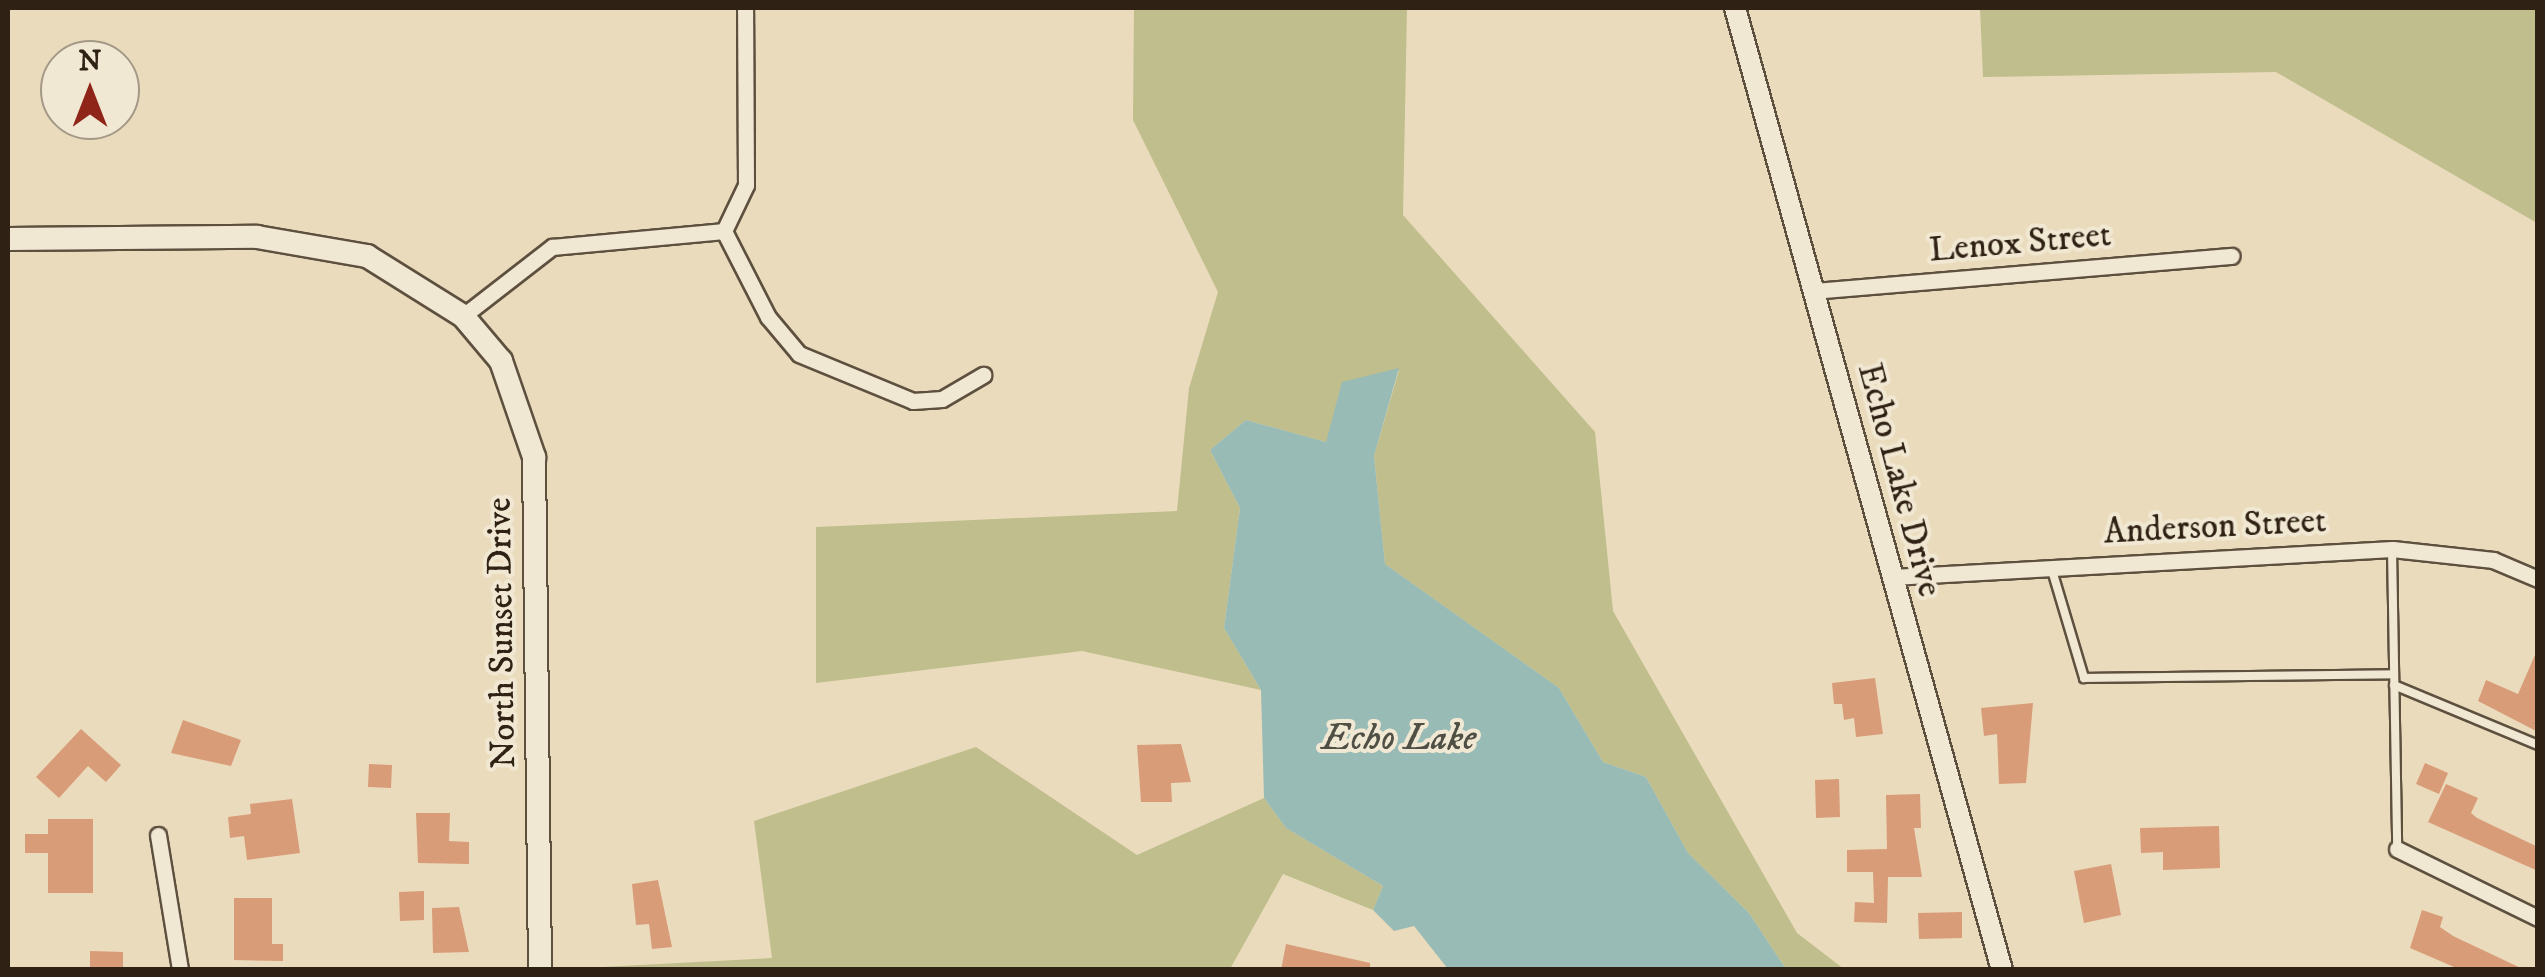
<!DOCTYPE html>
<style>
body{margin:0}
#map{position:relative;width:2545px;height:977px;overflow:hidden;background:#eadbbc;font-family:"IM FELL DW Pica",serif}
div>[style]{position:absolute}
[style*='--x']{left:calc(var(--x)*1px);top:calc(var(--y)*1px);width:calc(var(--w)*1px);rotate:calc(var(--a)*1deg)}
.green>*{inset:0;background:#bfbe8c}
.water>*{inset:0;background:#98bbb5}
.building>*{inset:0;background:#d99c79}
.roads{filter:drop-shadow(2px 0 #5e503f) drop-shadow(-2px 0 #5e503f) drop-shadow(0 2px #5e503f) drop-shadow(0 -2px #5e503f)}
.service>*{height:8px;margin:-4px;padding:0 4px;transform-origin:4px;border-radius:4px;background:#f1e8d3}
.minor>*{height:15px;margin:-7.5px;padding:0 7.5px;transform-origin:7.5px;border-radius:7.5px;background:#f1e8d3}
.tertiary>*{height:20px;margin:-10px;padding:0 10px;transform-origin:10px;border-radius:10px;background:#f1e8d3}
.secondary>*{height:22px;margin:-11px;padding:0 11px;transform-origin:11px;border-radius:11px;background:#f1e8d3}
span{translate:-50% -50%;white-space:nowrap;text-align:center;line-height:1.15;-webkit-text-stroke:8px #f1e8d3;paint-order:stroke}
.street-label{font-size:35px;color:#302115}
.water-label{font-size:38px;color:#4f4f45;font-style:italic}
.frame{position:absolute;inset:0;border:10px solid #302115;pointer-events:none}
.north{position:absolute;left:40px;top:40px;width:100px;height:100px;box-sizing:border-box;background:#f1e8d3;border:2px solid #a49887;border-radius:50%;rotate:0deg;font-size:28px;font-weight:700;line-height:40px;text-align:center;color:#302115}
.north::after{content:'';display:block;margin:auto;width:35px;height:45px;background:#8f2418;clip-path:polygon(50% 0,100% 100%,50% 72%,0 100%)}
</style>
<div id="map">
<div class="green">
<i style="clip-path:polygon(1134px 8px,1407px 8px,1403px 215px,1595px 432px,1613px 611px,1797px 933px,1844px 969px,1786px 969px,1749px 913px,1688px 853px,1646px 777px,1603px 762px,1559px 688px,1385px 564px,1374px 456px,1399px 370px,1326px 442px,1246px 420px,1210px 450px,1240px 508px,1224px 628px,1261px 690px,1082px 651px,816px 683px,816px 527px,1177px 511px,1189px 388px,1218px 292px,1133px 120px)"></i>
<i style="clip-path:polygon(1980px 8px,2537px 8px,2537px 223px,2276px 72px,1983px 77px)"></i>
<i style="clip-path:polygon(976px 747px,1137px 855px,1264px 798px,1286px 828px,1383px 886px,1373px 910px,1283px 874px,1230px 969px,545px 970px,772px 958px,754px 821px)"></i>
</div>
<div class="water">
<i style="clip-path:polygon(1399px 368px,1374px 456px,1385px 564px,1559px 688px,1603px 762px,1646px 777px,1688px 853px,1749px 913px,1786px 969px,1448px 969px,1414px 926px,1394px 931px,1373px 910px,1383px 886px,1286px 828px,1264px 798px,1261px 690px,1224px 628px,1240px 508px,1210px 450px,1246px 420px,1326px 442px,1342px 382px)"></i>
</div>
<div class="building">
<i style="clip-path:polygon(2538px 648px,2538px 732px,2478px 701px,2486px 680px,2518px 694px)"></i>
<i style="clip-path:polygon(1875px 678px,1883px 734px,1856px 737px,1854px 718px,1844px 720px,1842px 704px,1834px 704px,1832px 683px)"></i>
<i style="clip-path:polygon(2033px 703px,2026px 783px,1999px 784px,1997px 734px,1984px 736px,1981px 708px)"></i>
<i style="clip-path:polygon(183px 720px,241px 740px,231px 766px,171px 753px)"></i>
<i style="clip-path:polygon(81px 729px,121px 765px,106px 782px,88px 766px,59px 798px,36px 777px)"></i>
<i style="clip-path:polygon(1181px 744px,1191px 782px,1171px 783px,1172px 802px,1141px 802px,1137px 745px)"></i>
<i style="clip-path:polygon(2425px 763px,2448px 773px,2439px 794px,2416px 784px)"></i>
<i style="clip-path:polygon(369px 764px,392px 765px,391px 788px,368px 787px)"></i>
<i style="clip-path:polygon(1839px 779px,1840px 817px,1816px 818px,1815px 780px)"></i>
<i style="clip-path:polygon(2446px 784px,2478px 798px,2471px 813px,2477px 818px,2538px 847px,2538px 871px,2428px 822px)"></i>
<i style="clip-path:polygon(1920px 794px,1921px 828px,1914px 828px,1922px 877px,1888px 877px,1887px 923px,1854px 922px,1855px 902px,1874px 903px,1873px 872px,1847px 872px,1847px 850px,1887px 849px,1886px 795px)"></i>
<i style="clip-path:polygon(292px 799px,300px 853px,247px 860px,244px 836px,230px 838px,228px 817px,251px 814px,250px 804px)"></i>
<i style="clip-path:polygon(416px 813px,450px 813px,449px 841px,469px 842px,469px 864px,418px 863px)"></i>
<i style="clip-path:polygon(48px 819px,93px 819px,93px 893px,48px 893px,48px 853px,25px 853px,25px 834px,48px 834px)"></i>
<i style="clip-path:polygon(2219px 826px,2220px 868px,2163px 870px,2163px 852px,2141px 853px,2140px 828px)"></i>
<i style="clip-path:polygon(2111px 864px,2121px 915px,2084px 923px,2074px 871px)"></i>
<i style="clip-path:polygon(658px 880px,672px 947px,652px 949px,649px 924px,636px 925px,632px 884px)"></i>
<i style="clip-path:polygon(424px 891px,424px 920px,400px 921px,399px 892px)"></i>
<i style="clip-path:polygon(234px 898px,272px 898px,272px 944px,283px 944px,283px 961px,234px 960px)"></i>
<i style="clip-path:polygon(459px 907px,469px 952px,433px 953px,432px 908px)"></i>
<i style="clip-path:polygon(2422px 910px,2443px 917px,2440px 927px,2453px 936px,2525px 970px,2461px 970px,2410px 948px)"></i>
<i style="clip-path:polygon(1962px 912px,1962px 938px,1919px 939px,1918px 913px)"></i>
<i style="clip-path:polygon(1286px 944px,1370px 963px,1370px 970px,1281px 970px)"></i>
<i style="clip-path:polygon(90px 951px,123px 952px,123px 970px,90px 970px)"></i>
</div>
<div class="roads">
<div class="service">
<i style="--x:2392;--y:549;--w:300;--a:89"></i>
<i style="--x:2051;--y:567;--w:116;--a:73.4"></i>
<i style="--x:2084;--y:678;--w:310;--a:-0.7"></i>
<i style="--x:2394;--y:685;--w:156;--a:22.6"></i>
</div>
<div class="minor">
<i style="--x:724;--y:231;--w:97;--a:62.9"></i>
<i style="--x:768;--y:317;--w:48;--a:50"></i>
<i style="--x:799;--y:354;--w:123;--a:22.4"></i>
<i style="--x:913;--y:401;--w:29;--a:-4"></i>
<i style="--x:942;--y:399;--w:48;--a:-30.3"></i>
<i style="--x:1813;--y:291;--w:420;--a:-4.8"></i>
<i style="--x:463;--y:316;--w:113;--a:-37.8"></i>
<i style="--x:552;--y:247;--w:173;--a:-5.3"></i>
<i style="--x:724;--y:231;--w:51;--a:-64.4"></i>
<i style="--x:746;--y:185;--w:177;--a:-90.3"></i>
<i style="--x:1892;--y:577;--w:501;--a:-3.21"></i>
<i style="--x:2392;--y:549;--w:102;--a:6.2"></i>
<i style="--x:2493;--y:560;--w:49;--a:22.9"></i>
<i style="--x:158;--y:835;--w:137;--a:80.7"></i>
<i style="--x:2397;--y:849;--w:157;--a:26.1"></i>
</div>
<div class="tertiary">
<i style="--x:1735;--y:8;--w:998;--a:74.49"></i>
</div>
<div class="secondary">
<i style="--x:8;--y:239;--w:249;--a:-0.5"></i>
<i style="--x:257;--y:237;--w:112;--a:9.8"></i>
<i style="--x:367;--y:256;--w:113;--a:32"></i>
<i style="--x:463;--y:316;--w:59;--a:49.8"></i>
<i style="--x:501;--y:361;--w:102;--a:71"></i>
<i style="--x:534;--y:457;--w:513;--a:89.33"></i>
</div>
</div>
<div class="street-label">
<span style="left:2020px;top:243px;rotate:-5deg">Lenox Street</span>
<span style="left:1899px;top:480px;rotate:75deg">Echo Lake Drive</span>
<span style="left:2215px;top:527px;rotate:-3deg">Anderson Street</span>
<span style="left:502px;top:633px;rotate:-91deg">North Sunset Drive</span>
</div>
<div class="water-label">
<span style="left:1399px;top:739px">Echo Lake</span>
</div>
<div class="frame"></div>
<div class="north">N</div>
</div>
